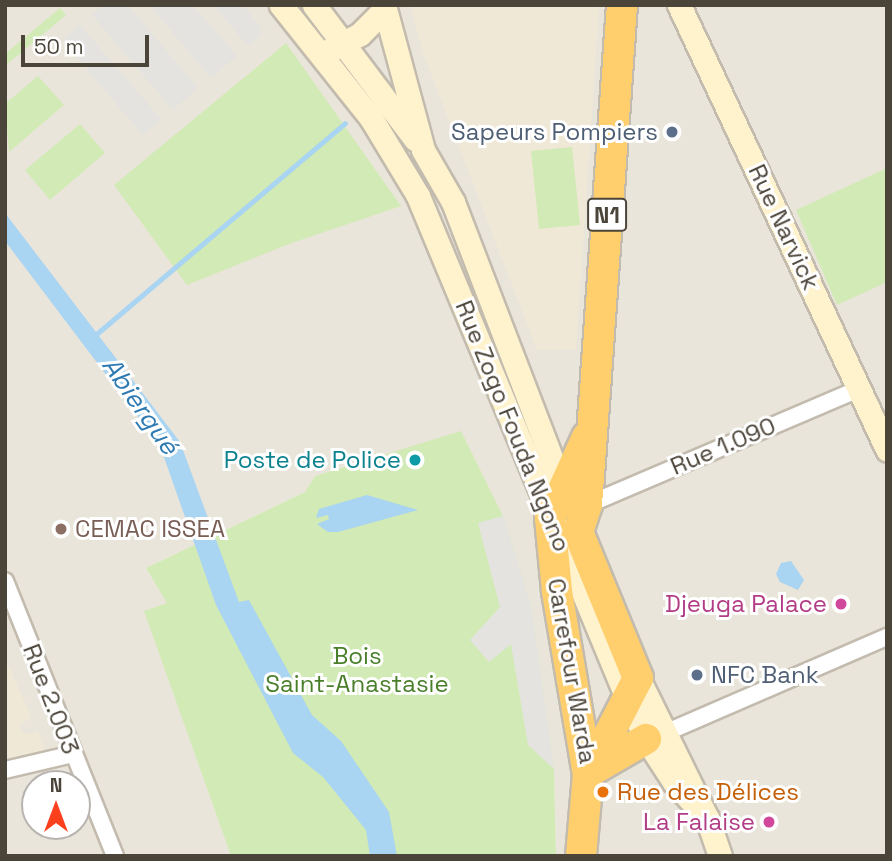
<!DOCTYPE html>
<meta charset="utf-8">
<style>
body{margin:0}
#map{position:relative;width:892px;height:861px;overflow:hidden;background:#f6f3ec;font-family:"Space Grotesk",sans-serif}
div>[style]{position:absolute}
[style*='--x']{left:calc(var(--x)*1px);top:calc(var(--y)*1px);width:calc(var(--w)*1px);rotate:calc(var(--a)*1deg)}
.residential>*{inset:0;background:#eae5da}
.education>*{inset:0;background:#efe8d6}
.green>*{inset:0;background:#d2eab5}
.parking>*{inset:0;background:#e5e3e0}
.water>*{inset:0;background:#a9d4f2}
.stream>*{height:5px;margin:-2.5px;padding:0 2.5px;transform-origin:2.5px;border-radius:2.5px;background:#a9d4f2}
.roads{filter:drop-shadow(2px 0 #c2bbae) drop-shadow(-2px 0 #c2bbae) drop-shadow(0 2px #c2bbae) drop-shadow(0 -2px #c2bbae)}
.street>*{height:16px;margin:-8px;padding:0 8px;transform-origin:8px;border-radius:8px;background:#fff}
.secondary>*{height:23px;margin:-11.5px;padding:0 11.5px;transform-origin:11.5px;border-radius:11.5px;background:#fff3cd}
.highway>*{height:30px;margin:-15px;padding:0 15px;transform-origin:15px;border-radius:15px;background:#ffcf6e}
.dots>*{width:19px;height:19px;translate:-50% -50%;box-sizing:border-box;border:4px solid #fff;border-radius:50%}
span{translate:-50% -50%;white-space:nowrap;text-align:center;line-height:1.15;-webkit-text-stroke:6px #fff;paint-order:stroke}
.shield-label span{padding:2px 5px;background:#fff;border:2px solid;border-radius:5px;-webkit-text-stroke-width:0}
.shield-label{font-size:23px;color:#4b4439;font-weight:700}
.service-label{font-size:24px;color:#4e5e75}
.right{translate:-100% -50%;text-align:right}
.left{translate:0 -50%;text-align:left}
.street-label{font-size:24px;color:#4b4439}
.culture-label{font-size:24px;color:#0d838f}
.education-label{font-size:24px;color:#785e54}
.hotel-label{font-size:24px;color:#b23c85}
.park-label{font-size:24px;color:#4a7f2a}
.food-label{font-size:24px;color:#c56008}
.water-label{font-size:26px;color:#2e7ab2;font-style:italic}
.frame{position:absolute;inset:0;border:7px solid #4b4439;pointer-events:none}
.north{position:absolute;left:21px;top:770px;width:70px;height:70px;box-sizing:border-box;background:#fff;border:2px solid #b7b4b0;border-radius:50%;rotate:0deg;font-size:19px;font-weight:700;line-height:28px;text-align:center;color:#4b4439}
.north::after{content:'';display:block;margin:auto;width:24px;height:32px;background:#fc3f1d;clip-path:polygon(50% 0,100% 100%,50% 72%,0 100%)}
.scale{position:absolute;left:21px;top:35px;width:128px;height:32px;box-sizing:border-box;border:4px solid #4b4439;border-top:0;padding-left:9px;font-size:21px;line-height:24px;white-space:nowrap;color:#4b4439;-webkit-text-stroke:5px #fff;paint-order:stroke}
</style>
<div id="map">
<div class="residential">
<i style="clip-path:polygon(evenodd,5px 5px,887px 5px,887px 856px,556px 856px,554px 769px,531px 605px,461px 432px,315px 476px,305px 492px,146px 568px,168px 603px,145px 611px,231px 856px,5px 856px,5px 5px,35px 784px,77px 784px,77px 826px,35px 826px,35px 784px)"></i>
</div>
<div class="education">
<i style="clip-path:polygon(410px 5px,599px 5px,576px 349px,537px 350px,423px 53px)"></i>
<i style="clip-path:polygon(5px 658px,31px 717px,19px 725px,24px 734px,38px 732px,48px 758px,5px 775px)"></i>
</div>
<div class="green">
<i style="clip-path:polygon(60px 8px,66px 15px,5px 66px,5px 54px)"></i>
<i style="clip-path:polygon(286px 43px,401px 206px,289px 244px,187px 285px,114px 185px)"></i>
<i style="clip-path:polygon(38px 76px,64px 105px,9px 152px,5px 104px)"></i>
<i style="clip-path:polygon(80px 124px,105px 153px,50px 200px,25px 170px)"></i>
<i style="clip-path:polygon(572px 147px,580px 225px,539px 229px,531px 151px)"></i>
<i style="clip-path:polygon(887px 168px,887px 282px,837px 305px,796px 210px)"></i>
<i style="clip-path:polygon(461px 431px,503px 516px,531px 605px,554px 769px,556px 856px,231px 856px,144px 611px,167px 603px,146px 568px,305px 492px,315px 476px)"></i>
</div>
<div class="parking">
<i style="clip-path:polygon(103px 5px,128px 5px,198px 88px,173px 110px,92px 15px)"></i>
<i style="clip-path:polygon(149px 5px,193px 5px,237px 56px,211px 78px)"></i>
<i style="clip-path:polygon(213px 5px,243px 5px,261px 28px,260px 36px,248px 46px)"></i>
<i style="clip-path:polygon(80px 25px,161px 119px,143px 135px,62px 41px)"></i>
<i style="clip-path:polygon(503px 516px,531px 605px,554px 769px,528px 745px,511px 644px,489px 662px,470px 640px,500px 607px,478px 523px)"></i>
</div>
<div class="water">
<i style="clip-path:polygon(5px 213px,180px 442px,239px 602px,249px 600px,312px 715px,341px 741px,389px 812px,397px 856px,370px 856px,366px 830px,323px 777px,293px 753px,216px 605px,160px 446px,5px 241px)"></i>
<i style="clip-path:polygon(367px 495px,418px 510px,338px 532px,328px 532px,317px 524px,329px 519px,328px 515px,316px 518px,319px 509px)"></i>
<i style="clip-path:polygon(791px 561px,804px 580px,798px 590px,780px 582px,776px 574px,781px 563px)"></i>
</div>
<div class="stream">
<i style="--x:94;--y:336;--w:329;--a:-40.3"></i>
</div>
<div class="roads">
<div class="street">
<i style="--x:587;--y:505;--w:296;--a:-23.1"></i>
<i style="--x:5;--y:581;--w:296;--a:68.2"></i>
<i style="--x:665;--y:733;--w:242;--a:-23.4"></i>
<i style="--x:5;--y:770;--w:70;--a:-13.2"></i>
</div>
<div class="secondary">
<i style="--x:281;--y:5;--w:144;--a:51.5"></i>
<i style="--x:371;--y:118;--w:91;--a:58.9"></i>
<i style="--x:418;--y:196;--w:544;--a:67.4"></i>
<i style="--x:627;--y:698;--w:45;--a:65.1"></i>
<i style="--x:646;--y:739;--w:51;--a:56.9"></i>
<i style="--x:674;--y:782;--w:49;--a:47.5"></i>
<i style="--x:314;--y:5;--w:168;--a:53"></i>
<i style="--x:384;--y:5;--w:150;--a:74.9"></i>
<i style="--x:423;--y:150;--w:60;--a:60"></i>
<i style="--x:453;--y:202;--w:315;--a:69"></i>
<i style="--x:679;--y:5;--w:491;--a:64.9"></i>
<i style="--x:330;--y:50;--w:34;--a:-28"></i>
<i style="--x:360;--y:34;--w:35;--a:-45"></i>
<i style="--x:638;--y:678;--w:156;--a:63.8"></i>
<i style="--x:707;--y:818;--w:40;--a:71.1"></i>
</div>
<div class="highway">
<i style="--x:589;--y:772;--w:66;--a:-30.1"></i>
<i style="--x:588;--y:775;--w:109;--a:-62.7"></i>
<i style="--x:638;--y:678;--w:158;--a:-112.3"></i>
<i style="--x:578;--y:532;--w:28;--a:-72"></i>
<i style="--x:587;--y:505;--w:501;--a:-86"></i>
<i style="--x:581;--y:856;--w:81;--a:-85.1"></i>
<i style="--x:588;--y:775;--w:187;--a:-99.6"></i>
<i style="--x:557;--y:591;--w:73;--a:-95.5"></i>
<i style="--x:550;--y:518;--w:89;--a:-65.4"></i>
</div>
</div>
<div class="dots">
<i style="left:672px;top:132px;background:#5c6f8a"></i>
<i style="left:415px;top:460px;background:#0f9aa8"></i>
<i style="left:61px;top:529px;background:#8d6e63"></i>
<i style="left:841px;top:604px;background:#d1479c"></i>
<i style="left:697px;top:675px;background:#5c6f8a"></i>
<i style="left:603px;top:792px;background:#e8710a"></i>
<i style="left:769px;top:822px;background:#d1479c"></i>
</div>
<div class="shield-label">
<span style="left:607px;top:215px">N1</span>
</div>
<div class="service-label">
<span class="right" style="left:658px;top:132px">Sapeurs Pompiers</span>
<span class="left" style="left:711px;top:675px">NFC Bank</span>
</div>
<div class="street-label">
<span style="left:784px;top:227px;rotate:65deg">Rue Narvick</span>
<span style="left:513px;top:426px;rotate:68deg">Rue Zogo Fouda Ngono</span>
<span style="left:723px;top:446px;rotate:-23deg">Rue 1.090</span>
<span style="left:572px;top:671px;rotate:80deg">Carrefour Warda</span>
<span style="left:51px;top:699px;rotate:69deg">Rue 2.003</span>
</div>
<div class="culture-label">
<span class="right" style="left:401px;top:460px">Poste de Police</span>
</div>
<div class="education-label">
<span class="left" style="left:75px;top:529px">CEMAC ISSEA</span>
</div>
<div class="hotel-label">
<span class="right" style="left:827px;top:604px">Djeuga Palace</span>
<span class="right" style="left:755px;top:822px">La Falaise</span>
</div>
<div class="park-label">
<span style="left:357px;top:670px">Bois<br>Saint-Anastasie</span>
</div>
<div class="food-label">
<span class="left" style="left:617px;top:792px">Rue des Délices</span>
</div>
<div class="water-label">
<span style="left:140px;top:406px;rotate:55deg">Abiergué</span>
</div>
<div class="frame"></div>
<div class="north">N</div>
<div class="scale">50 m</div>
</div>
